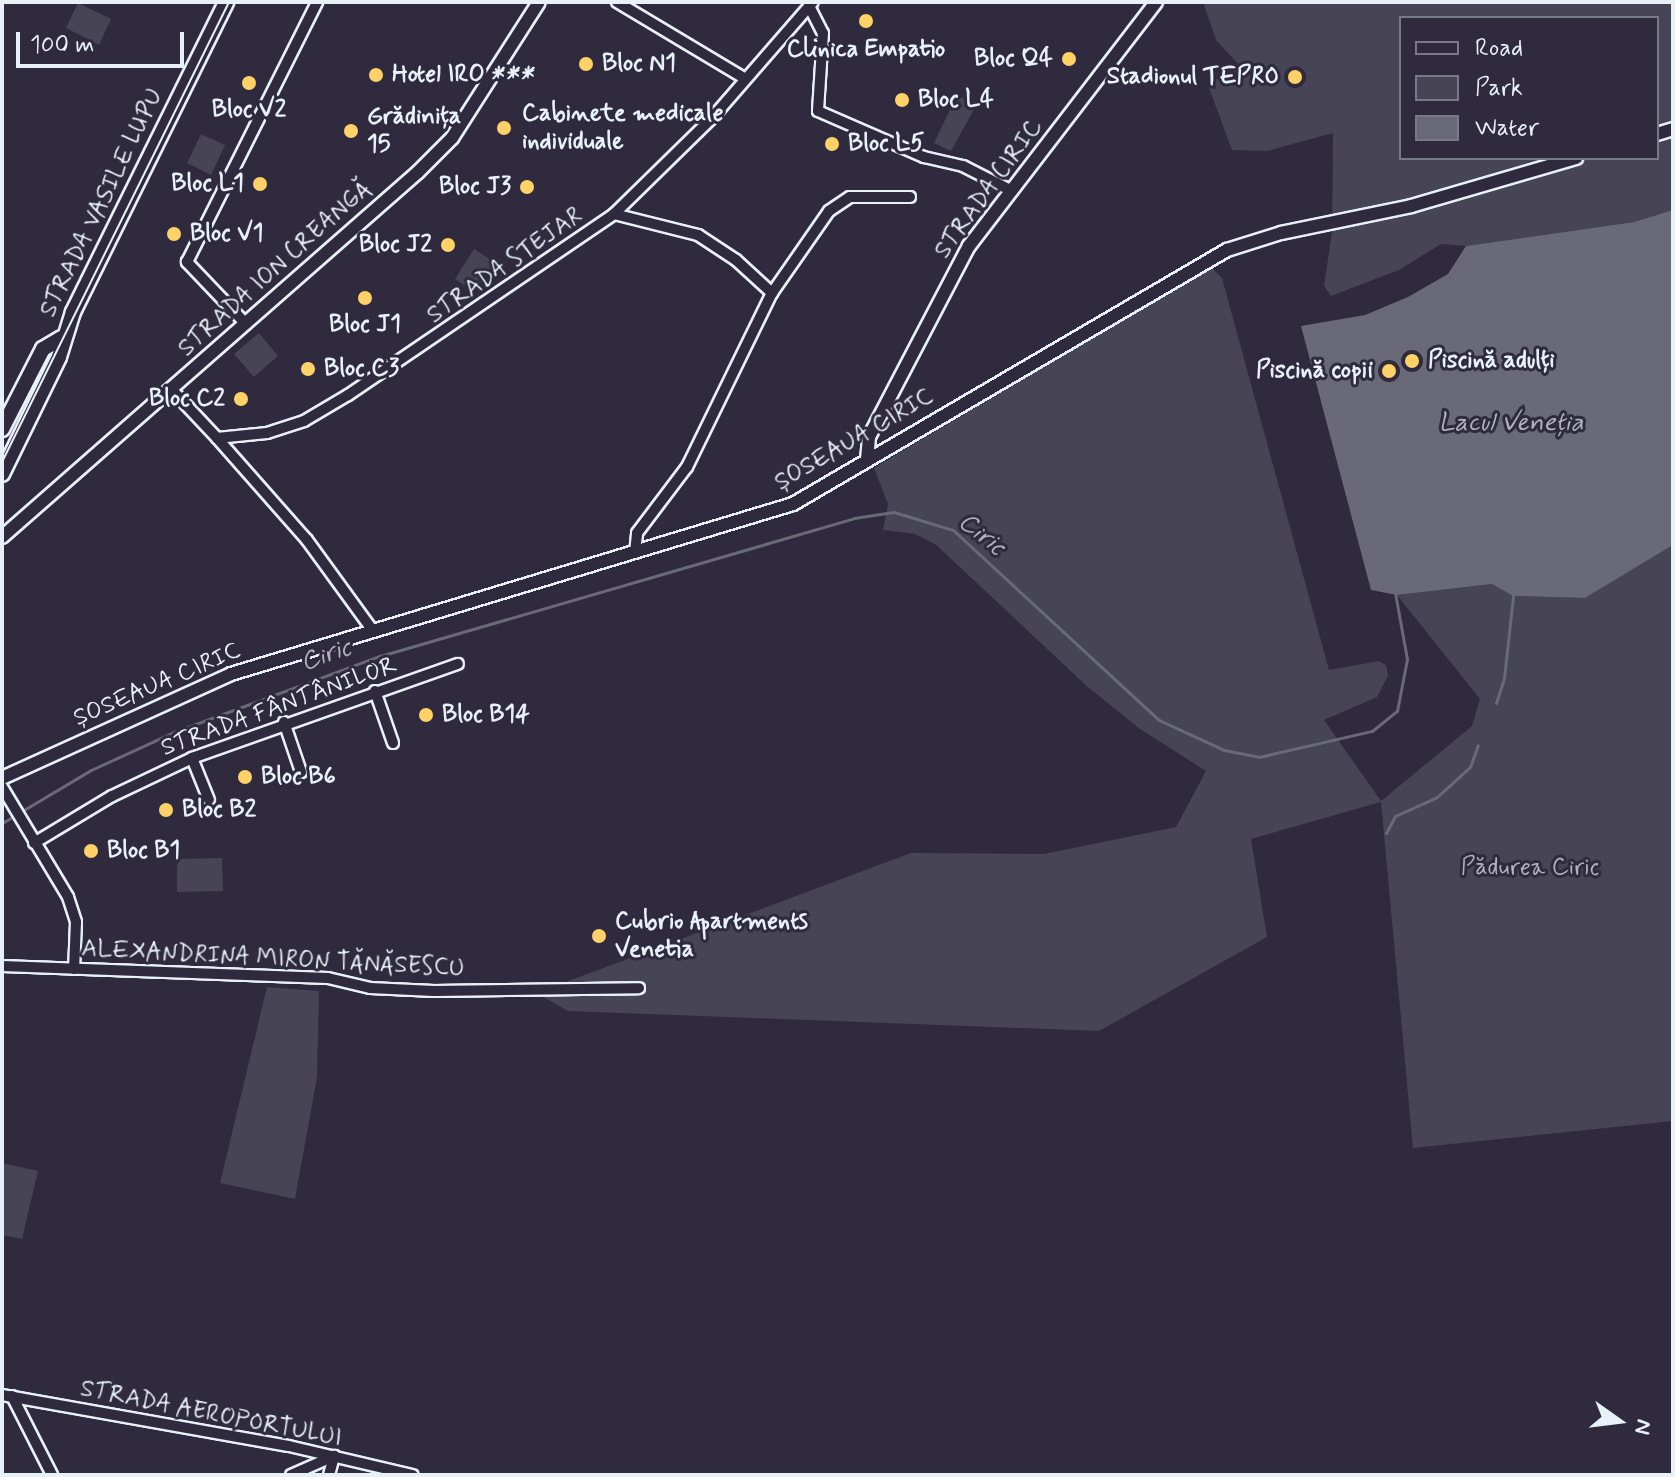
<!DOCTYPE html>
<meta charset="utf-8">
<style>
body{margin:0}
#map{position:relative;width:1675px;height:1477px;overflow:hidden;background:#2f2a3d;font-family:Mynerve,sans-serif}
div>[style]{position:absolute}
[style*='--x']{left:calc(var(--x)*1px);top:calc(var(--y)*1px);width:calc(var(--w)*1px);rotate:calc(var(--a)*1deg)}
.green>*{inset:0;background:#464455}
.water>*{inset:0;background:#696978}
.stream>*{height:3px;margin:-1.5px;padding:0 1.5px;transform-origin:1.5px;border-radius:1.5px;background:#696978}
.roads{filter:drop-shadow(2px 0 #e8f1f8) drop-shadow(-2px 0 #e8f1f8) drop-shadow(0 2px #e8f1f8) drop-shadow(0 -2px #e8f1f8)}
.minor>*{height:10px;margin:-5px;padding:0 5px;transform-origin:5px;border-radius:5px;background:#2f2a3d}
.tertiary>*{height:12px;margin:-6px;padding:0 6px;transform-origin:6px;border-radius:6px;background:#2f2a3d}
.secondary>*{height:14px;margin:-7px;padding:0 7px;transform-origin:7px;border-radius:7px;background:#2f2a3d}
.tram>*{height:2px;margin:-1px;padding:0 1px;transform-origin:1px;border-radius:1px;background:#e8f1f8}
.dots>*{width:22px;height:22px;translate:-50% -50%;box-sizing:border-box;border:4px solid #2f2a3d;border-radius:50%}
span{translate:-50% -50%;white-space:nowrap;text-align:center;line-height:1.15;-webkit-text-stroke:6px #2f2a3d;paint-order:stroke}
.poi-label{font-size:24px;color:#e8f1f8;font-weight:700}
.right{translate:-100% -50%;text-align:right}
.left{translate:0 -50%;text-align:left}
.street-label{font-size:24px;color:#e8f1f8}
.park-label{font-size:24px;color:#afb4bf}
.water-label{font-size:26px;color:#afb4be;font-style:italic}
.frame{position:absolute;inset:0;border:4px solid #e8f1f8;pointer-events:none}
.legend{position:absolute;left:1399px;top:16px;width:260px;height:144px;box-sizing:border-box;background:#2f2a3d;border:2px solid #797a88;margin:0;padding:10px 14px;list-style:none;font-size:24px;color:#e8f1f8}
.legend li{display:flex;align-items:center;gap:16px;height:40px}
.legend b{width:40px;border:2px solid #797a88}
.north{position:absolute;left:1579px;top:1381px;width:80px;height:80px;-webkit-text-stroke:6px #2f2a3d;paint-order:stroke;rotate:104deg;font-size:22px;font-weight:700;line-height:32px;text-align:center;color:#e8f1f8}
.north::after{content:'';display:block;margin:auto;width:28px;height:36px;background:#e8f1f8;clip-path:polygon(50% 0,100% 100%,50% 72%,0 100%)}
.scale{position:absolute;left:16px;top:32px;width:168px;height:36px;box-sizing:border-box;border:4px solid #e8f1f8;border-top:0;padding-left:10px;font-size:24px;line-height:28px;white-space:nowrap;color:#e8f1f8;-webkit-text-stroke:6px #2f2a3d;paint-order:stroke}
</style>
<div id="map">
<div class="green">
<i style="clip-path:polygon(evenodd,1203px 2px,1673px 2px,1673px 210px,1634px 222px,1466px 246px,1441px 244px,1399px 270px,1331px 296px,1324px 286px,1332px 232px,1333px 133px,1267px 151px,1232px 150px,1208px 85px,1238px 64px,1216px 40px,1203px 2px,1401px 18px,1657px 18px,1657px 158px,1401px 158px,1401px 18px)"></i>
<i style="clip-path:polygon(78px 3px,111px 19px,99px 45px,66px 28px)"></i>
<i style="clip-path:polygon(957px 95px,977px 104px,951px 151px,934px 143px)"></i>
<i style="clip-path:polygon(201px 134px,225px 145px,211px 175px,187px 163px)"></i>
<i style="clip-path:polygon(474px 249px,494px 262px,475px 292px,455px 279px)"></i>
<i style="clip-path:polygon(1211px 267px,1222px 278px,1329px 670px,1378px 661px,1386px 665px,1388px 676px,1377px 697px,1324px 720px,1381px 801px,1472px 726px,1480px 699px,1397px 595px,1492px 584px,1513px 596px,1585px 598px,1673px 545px,1673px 1121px,1413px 1148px,1381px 802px,1251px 839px,1267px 937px,1099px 1031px,568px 1011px,536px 993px,911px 853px,1044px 854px,1176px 827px,1206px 771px,1140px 729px,1089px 688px,935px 544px,915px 534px,883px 530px,888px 504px,874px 468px)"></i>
<i style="clip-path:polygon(259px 333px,278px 356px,254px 377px,234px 354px)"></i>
<i style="clip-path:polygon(222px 858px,223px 891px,177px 892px,177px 859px)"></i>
<i style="clip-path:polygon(267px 987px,319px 991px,317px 1077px,295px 1199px,220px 1183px)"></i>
<i style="clip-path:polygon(2px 1163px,38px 1171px,22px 1239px,2px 1235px)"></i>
</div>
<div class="water">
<i style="clip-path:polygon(1673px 210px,1673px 545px,1585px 598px,1513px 596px,1492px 584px,1397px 595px,1371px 590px,1301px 326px,1365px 315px,1408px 297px,1448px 274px,1466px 246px,1634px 222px)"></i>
</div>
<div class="stream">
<i style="--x:1496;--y:703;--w:26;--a:-72"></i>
<i style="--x:1504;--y:678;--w:82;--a:-83.7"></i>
<i style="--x:22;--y:811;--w:80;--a:-30.7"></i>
<i style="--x:91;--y:770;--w:91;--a:-24.6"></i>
<i style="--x:174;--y:732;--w:220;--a:-20.3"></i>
<i style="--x:380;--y:656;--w:494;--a:-16.2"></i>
<i style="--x:854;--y:518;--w:40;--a:-8.5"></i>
<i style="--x:894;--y:512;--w:62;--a:17"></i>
<i style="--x:953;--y:530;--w:280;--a:42.7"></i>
<i style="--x:1159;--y:720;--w:72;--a:24.8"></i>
<i style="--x:1224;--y:750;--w:36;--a:11"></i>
<i style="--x:1259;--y:757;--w:116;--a:-13"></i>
<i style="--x:1372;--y:731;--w:32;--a:-39"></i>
<i style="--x:1397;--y:711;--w:53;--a:-79.1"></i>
<i style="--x:1407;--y:659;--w:67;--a:-100.3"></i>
<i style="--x:2;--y:823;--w:16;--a:-30"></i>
<i style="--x:1386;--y:833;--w:19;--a:-62"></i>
<i style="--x:1395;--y:816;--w:46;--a:-24.3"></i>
<i style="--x:1437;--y:797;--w:45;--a:-42.3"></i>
<i style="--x:1470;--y:767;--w:23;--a:-70"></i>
</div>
<div class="roads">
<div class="minor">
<i style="--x:617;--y:2;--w:148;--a:30.9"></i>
<i style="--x:809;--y:6;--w:30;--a:63"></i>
<i style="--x:823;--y:33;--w:78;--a:93.7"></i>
<i style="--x:818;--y:111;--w:116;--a:23.5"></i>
<i style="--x:924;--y:157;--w:40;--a:13"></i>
<i style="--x:963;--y:166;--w:55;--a:27"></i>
<i style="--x:614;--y:214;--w:87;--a:14"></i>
<i style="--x:698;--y:235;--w:45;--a:33.3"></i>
<i style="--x:736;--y:260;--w:49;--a:42.5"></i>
<i style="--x:246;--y:324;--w:86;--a:-133.6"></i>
<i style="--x:187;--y:262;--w:291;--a:-63.4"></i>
<i style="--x:172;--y:390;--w:66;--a:46.8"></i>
<i style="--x:217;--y:438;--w:50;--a:-5.7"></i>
<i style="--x:267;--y:433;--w:39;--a:-18"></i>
<i style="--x:304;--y:421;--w:51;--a:-30.6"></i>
<i style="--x:348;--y:395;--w:322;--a:-34.2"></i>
<i style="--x:614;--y:214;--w:139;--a:-44.4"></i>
<i style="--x:713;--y:117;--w:152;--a:-49"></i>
<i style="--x:217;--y:438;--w:136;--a:48.6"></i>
<i style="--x:307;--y:540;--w:112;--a:54"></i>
<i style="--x:635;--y:553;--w:20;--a:-84"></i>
<i style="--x:637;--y:533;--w:83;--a:-52.9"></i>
<i style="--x:687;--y:467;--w:194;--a:-64"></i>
<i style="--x:772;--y:293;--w:100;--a:-55.2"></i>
<i style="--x:829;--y:211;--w:25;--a:-34"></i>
<i style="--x:850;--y:197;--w:60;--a:0"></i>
<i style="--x:375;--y:691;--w:55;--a:70.9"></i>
<i style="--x:284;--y:722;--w:53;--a:71.2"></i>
<i style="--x:192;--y:758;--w:45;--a:68"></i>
<i style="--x:2;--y:787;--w:128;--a:59"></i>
<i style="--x:68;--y:897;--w:26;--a:72"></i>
<i style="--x:76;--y:922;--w:47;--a:92.4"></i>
<i style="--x:34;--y:843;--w:91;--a:-31.1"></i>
<i style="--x:112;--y:796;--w:89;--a:-25.4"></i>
<i style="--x:192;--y:758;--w:282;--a:-19.5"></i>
<i style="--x:2;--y:966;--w:326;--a:2.1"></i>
<i style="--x:328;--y:978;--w:43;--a:13.4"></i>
<i style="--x:370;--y:988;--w:64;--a:2.7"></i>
<i style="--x:434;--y:991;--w:205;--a:-0.8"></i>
<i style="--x:2;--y:1395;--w:291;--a:10.1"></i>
<i style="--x:289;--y:1446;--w:127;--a:13.2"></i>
<i style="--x:12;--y:1396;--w:89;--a:63.1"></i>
<i style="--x:291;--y:1475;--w:47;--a:-23.8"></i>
<i style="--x:329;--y:1475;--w:20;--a:-75"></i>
</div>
<div class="tertiary">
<i style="--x:1657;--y:134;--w:17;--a:-17"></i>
<i style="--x:867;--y:460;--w:23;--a:-85"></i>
<i style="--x:869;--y:437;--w:216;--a:-62.4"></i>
<i style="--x:969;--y:246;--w:307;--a:-52.5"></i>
<i style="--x:2;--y:537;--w:553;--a:-41.26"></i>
<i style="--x:418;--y:172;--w:48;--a:-45"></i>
<i style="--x:452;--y:138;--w:161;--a:-57.4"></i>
<i style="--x:2;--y:778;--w:252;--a:-24.4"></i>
<i style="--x:231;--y:674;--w:587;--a:-16.83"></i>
<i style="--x:793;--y:504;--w:503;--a:-30.34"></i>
<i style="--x:1227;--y:250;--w:57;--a:-17.5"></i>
<i style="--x:1281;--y:233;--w:133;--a:-11.7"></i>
<i style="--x:1411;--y:206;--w:172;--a:-16.2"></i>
</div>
<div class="secondary">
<i style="--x:2;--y:429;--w:90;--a:-62.9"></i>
<i style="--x:43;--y:349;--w:21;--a:-31"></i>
<i style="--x:2;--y:474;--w:130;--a:-64"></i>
<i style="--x:59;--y:357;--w:47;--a:-72.7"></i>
<i style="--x:73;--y:312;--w:346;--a:-63.7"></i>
</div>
</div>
<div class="tram">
<i style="--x:2;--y:462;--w:513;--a:-63.73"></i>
</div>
<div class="dots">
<i style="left:866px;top:21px;background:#ffd166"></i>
<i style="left:1069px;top:59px;background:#ffd166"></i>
<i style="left:586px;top:64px;background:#ffd166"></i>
<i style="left:376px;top:75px;background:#ffd166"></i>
<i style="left:1295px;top:77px;background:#ffd166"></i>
<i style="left:249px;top:83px;background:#ffd166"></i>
<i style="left:902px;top:100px;background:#ffd166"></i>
<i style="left:504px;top:128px;background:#ffd166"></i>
<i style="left:351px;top:131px;background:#ffd166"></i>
<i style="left:832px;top:144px;background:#ffd166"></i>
<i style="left:260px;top:184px;background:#ffd166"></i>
<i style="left:527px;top:187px;background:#ffd166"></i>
<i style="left:174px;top:234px;background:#ffd166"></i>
<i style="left:448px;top:245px;background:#ffd166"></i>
<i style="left:365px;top:298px;background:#ffd166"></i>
<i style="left:1412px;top:361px;background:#ffd166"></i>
<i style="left:308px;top:369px;background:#ffd166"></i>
<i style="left:1389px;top:371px;background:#ffd166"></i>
<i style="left:241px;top:399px;background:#ffd166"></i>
<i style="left:426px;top:715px;background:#ffd166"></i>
<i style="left:245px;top:777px;background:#ffd166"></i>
<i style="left:166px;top:810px;background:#ffd166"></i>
<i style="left:91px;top:851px;background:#ffd166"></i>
<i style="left:599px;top:936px;background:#ffd166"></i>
</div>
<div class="poi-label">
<span style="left:866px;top:50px">Clinica Empatio</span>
<span class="right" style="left:1053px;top:59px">Bloc Q4</span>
<span class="left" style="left:602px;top:64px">Bloc N1</span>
<span class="left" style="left:392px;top:75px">Hotel IRO ***</span>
<span class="right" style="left:1279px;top:77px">Stadionul TEPRO</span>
<span class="left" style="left:918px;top:100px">Bloc L4</span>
<span style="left:249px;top:110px">Bloc V2</span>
<span class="left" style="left:522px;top:128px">Cabinete medicale<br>individuale</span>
<span class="left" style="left:367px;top:131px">Grădinița<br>15</span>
<span class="left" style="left:848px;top:144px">Bloc L5</span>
<span class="right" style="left:244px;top:184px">Bloc L1</span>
<span class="right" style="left:511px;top:187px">Bloc J3</span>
<span class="left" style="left:190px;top:234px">Bloc V1</span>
<span class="right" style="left:432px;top:245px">Bloc J2</span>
<span style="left:365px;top:325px">Bloc J1</span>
<span class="left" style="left:1428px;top:361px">Piscină adulți</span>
<span class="left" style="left:324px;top:369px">Bloc C3</span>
<span class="right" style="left:1373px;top:371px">Piscină copii</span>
<span class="right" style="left:225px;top:399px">Bloc C2</span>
<span class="left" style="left:442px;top:715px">Bloc B14</span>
<span class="left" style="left:261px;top:777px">Bloc B6</span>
<span class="left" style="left:182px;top:810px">Bloc B2</span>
<span class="left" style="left:107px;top:851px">Bloc B1</span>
<span class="left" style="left:615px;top:936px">Cubrio Apartments<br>Venetia</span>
</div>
<div class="street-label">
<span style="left:989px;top:189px;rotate:-54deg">STRADA CIRIC</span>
<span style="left:102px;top:203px;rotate:-64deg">STRADA VASILE LUPU</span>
<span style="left:505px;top:266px;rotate:-35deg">STRADA STEJAR</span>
<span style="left:275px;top:269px;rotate:-42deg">STRADA ION CREANGĂ</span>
<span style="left:854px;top:440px;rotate:-30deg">ȘOSEAUA CIRIC</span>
<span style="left:157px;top:685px;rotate:-23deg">ȘOSEAUA CIRIC</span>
<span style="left:279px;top:707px;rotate:-20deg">STRADA FÂNTÂNILOR</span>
<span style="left:273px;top:959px;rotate:3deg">ALEXANDRINA MIRON TĂNĂSESCU</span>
<span style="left:211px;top:1414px;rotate:11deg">STRADA AEROPORTULUI</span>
</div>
<div class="park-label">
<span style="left:1530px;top:868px">Pădurea Ciric</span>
</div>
<div class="water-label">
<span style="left:1511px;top:424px">Lacul Veneția</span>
<span style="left:981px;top:535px;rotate:38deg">Ciric</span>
<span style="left:326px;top:656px;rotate:-20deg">Ciric</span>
</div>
<div class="frame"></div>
<ul class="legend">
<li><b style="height:10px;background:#2f2a3d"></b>Road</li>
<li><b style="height:22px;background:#464455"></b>Park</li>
<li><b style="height:22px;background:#696978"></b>Water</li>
</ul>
<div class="north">N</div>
<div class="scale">100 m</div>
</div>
